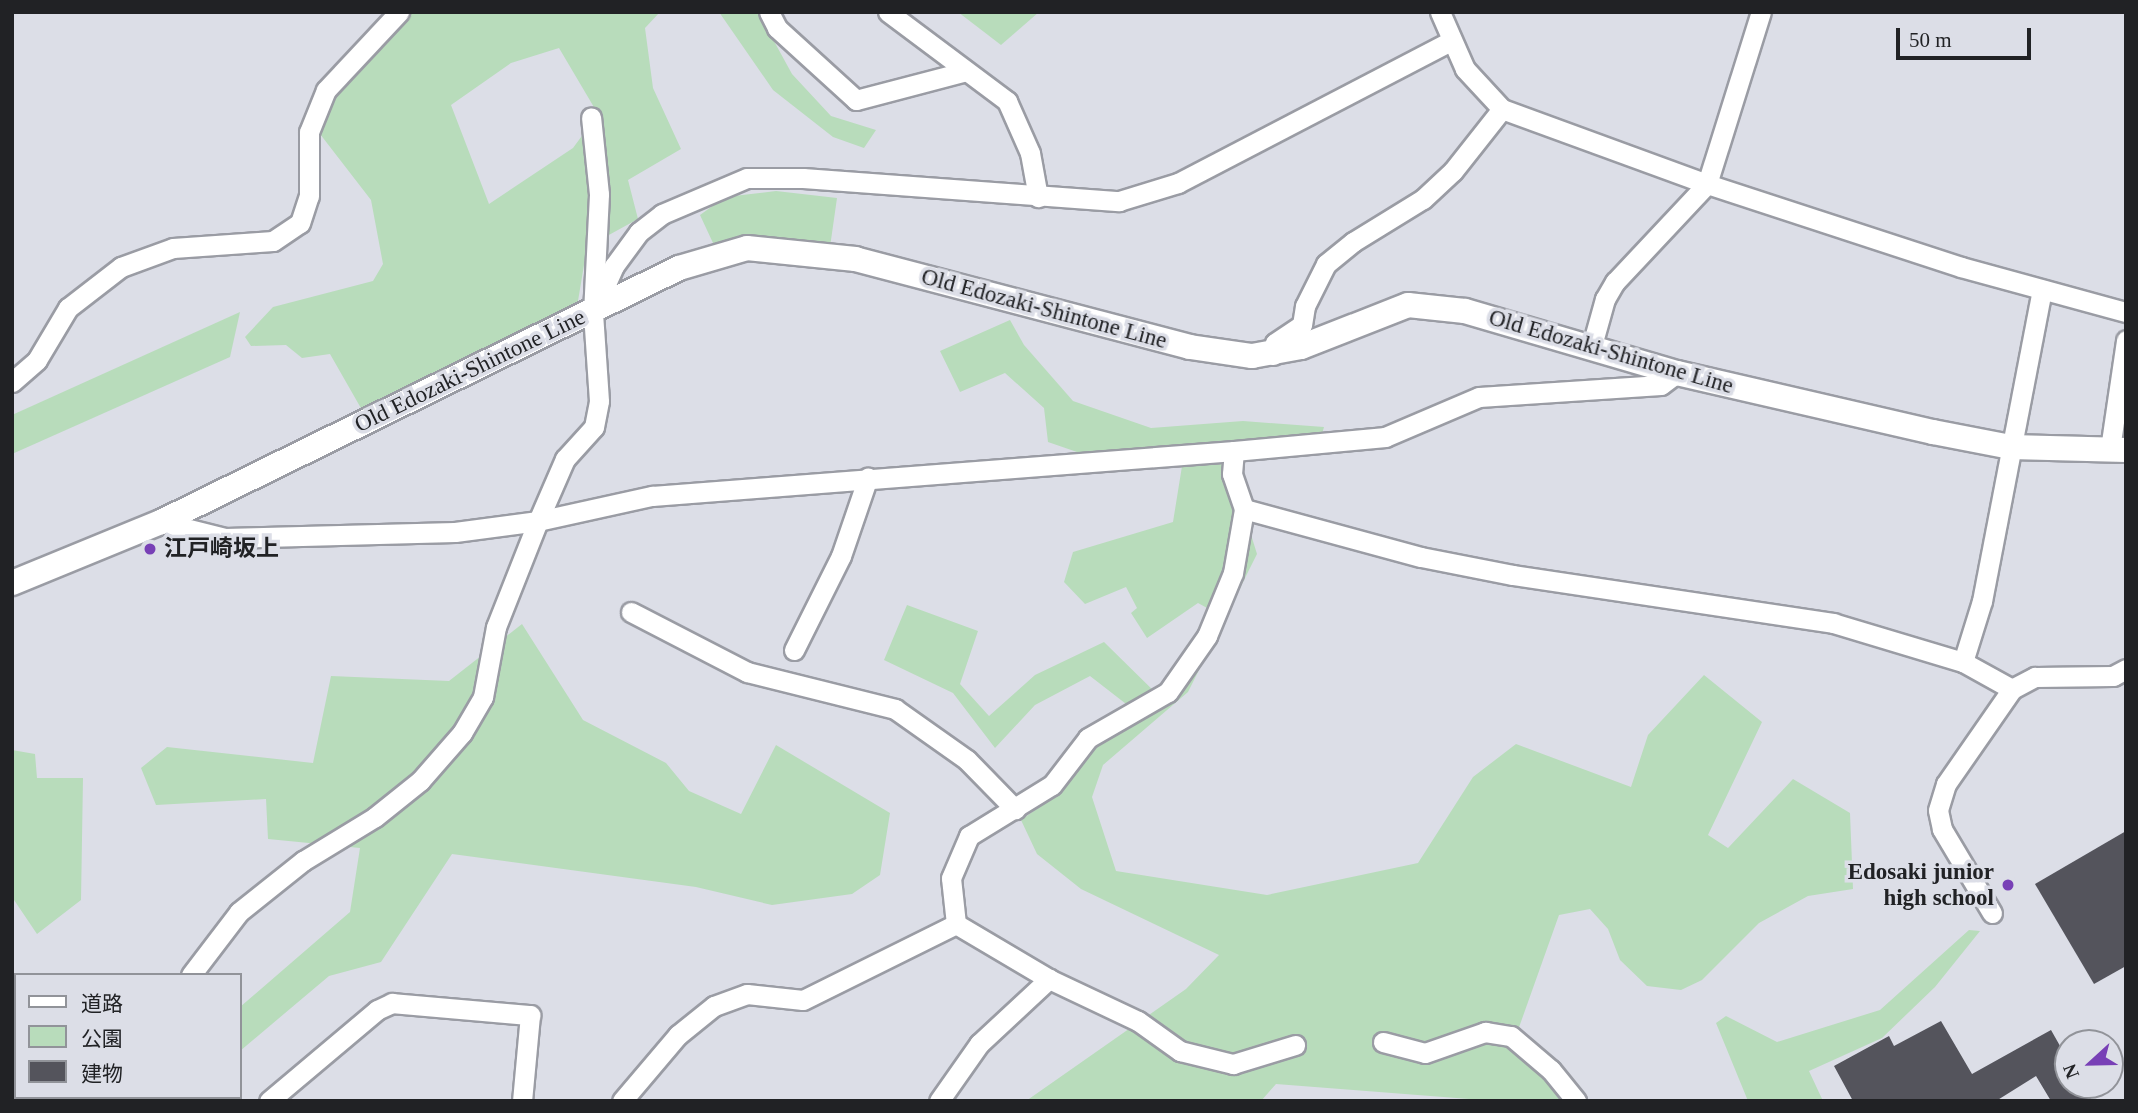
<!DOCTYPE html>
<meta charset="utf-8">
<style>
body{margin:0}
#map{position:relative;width:2138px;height:1113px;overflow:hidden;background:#dcdee7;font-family:"Times New Roman","Noto Sans JP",serif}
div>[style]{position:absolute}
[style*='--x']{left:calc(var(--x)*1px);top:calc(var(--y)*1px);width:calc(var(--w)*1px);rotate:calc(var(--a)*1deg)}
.green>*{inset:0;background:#b8dcbb}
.building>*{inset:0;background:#54545c}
.roads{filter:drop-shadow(2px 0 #9a9ca4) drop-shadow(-2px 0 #9a9ca4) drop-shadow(0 2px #9a9ca4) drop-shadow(0 -2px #9a9ca4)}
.minor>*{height:19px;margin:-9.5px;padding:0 9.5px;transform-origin:9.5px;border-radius:9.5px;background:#fff}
.tertiary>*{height:24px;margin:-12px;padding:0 12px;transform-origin:12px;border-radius:12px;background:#fff}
.dots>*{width:19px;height:19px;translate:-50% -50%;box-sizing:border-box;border:4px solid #dcdee7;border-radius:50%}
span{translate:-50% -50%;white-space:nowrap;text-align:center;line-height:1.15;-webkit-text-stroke:7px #dcdee7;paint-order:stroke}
.street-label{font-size:23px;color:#212225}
.poi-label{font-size:23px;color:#212225;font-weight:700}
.left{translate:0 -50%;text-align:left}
.right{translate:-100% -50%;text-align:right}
.frame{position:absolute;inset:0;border:14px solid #212225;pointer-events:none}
.legend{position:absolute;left:14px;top:973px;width:228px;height:126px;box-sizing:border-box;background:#dcdee7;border:2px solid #919399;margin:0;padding:9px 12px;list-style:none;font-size:21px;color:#212225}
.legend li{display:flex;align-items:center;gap:14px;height:35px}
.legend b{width:35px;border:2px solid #919399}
.north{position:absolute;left:2054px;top:1029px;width:70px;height:70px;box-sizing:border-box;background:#dcdee7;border:2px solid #919399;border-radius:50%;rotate:248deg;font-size:19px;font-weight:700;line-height:28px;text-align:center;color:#212225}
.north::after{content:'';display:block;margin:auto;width:24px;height:32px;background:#7840b6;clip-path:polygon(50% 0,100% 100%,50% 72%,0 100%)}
.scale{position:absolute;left:1896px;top:28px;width:135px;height:32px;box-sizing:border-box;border:4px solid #212225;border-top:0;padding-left:9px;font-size:21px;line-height:24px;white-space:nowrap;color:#212225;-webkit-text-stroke:5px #dcdee7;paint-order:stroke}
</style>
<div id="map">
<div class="green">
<i style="clip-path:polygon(evenodd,413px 12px,660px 12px,645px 28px,653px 88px,681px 149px,628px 180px,638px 219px,587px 247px,576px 313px,362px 410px,330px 354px,302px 358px,286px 345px,251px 346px,245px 337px,273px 307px,373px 281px,383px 264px,371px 200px,320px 134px,334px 97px,413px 12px,559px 48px,598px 114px,573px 148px,489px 204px,451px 105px,511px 63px,559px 48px)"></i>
<i style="clip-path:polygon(719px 12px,758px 12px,792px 74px,831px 116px,876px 130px,864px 148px,833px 137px,773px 90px)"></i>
<i style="clip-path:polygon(958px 12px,1039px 12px,1001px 45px)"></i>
<i style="clip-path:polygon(776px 191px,837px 198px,830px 247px,765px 241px,713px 243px,700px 215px,725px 197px)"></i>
<i style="clip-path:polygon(240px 312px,230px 357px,12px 454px,12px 415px)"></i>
<i style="clip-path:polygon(1010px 320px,1024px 345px,1073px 401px,1151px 428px,1243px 421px,1324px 427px,1317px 451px,1234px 452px,1232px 474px,1257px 554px,1188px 692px,1103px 765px,1092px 797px,1116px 871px,1267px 895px,1418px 863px,1473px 777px,1516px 744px,1631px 787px,1648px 735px,1704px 675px,1762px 722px,1708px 835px,1728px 848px,1793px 779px,1850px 813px,1853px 889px,1808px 896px,1759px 923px,1702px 980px,1681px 990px,1647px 986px,1620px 960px,1608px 929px,1590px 909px,1559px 915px,1512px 1047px,1579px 1101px,1495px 1101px,1276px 1084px,1261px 1101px,1026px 1101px,1186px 989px,1219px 955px,1081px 889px,1037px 854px,1021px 820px,1055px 796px,1092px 735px,1139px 714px,1090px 676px,1035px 705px,995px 748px,953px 693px,884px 660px,907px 605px,978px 631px,960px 684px,989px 716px,1035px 675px,1104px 642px,1163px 700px,1218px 614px,1198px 603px,1147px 638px,1131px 613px,1137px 608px,1126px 587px,1085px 604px,1064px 582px,1073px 552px,1173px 522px,1183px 460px,1106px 462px,1048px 442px,1044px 408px,1005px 373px,960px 392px,940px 351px)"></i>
<i style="clip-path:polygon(522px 624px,583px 720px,666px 763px,689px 791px,741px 814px,776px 745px,890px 813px,880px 875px,852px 894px,772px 905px,696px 887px,452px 854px,381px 962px,329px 976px,240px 1051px,240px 1007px,350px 912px,360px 848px,268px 839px,266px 799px,156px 805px,141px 768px,167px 747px,313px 763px,331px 676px,449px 681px)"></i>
<i style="clip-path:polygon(12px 750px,35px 754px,37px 778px,83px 778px,81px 900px,37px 934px,12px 897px)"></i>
<i style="clip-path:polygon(1969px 930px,1980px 931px,1935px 987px,1882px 1038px,1809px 1071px,1823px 1101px,1748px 1101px,1716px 1023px,1726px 1016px,1777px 1042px,1880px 1010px)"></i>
</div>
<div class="building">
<i style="clip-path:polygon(2126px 831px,2126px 966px,2094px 984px,2035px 884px)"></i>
<i style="clip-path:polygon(1941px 1021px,1972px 1074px,2051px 1030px,2068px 1060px,2068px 1085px,2083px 1085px,2092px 1101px,2051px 1101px,2036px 1076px,1996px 1101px,1853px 1101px,1834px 1066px,1889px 1036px,1894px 1046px)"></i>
</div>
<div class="roads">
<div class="minor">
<i style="--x:769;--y:12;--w:18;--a:63"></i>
<i style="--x:777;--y:28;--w:107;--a:42.3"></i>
<i style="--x:856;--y:100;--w:111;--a:-14.7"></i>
<i style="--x:888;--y:12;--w:149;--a:36.8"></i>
<i style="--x:1007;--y:101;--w:57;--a:66.1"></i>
<i style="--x:1030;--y:153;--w:45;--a:79.7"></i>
<i style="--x:1440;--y:12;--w:62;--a:66.3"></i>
<i style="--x:1465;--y:69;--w:54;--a:47.2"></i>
<i style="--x:1502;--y:109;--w:218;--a:20.1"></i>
<i style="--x:1707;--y:184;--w:267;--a:18.1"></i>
<i style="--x:1961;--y:267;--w:171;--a:15.3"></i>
<i style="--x:597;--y:304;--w:42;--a:-65.9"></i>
<i style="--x:614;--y:266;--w:42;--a:-53.7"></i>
<i style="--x:639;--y:232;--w:29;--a:-38"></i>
<i style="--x:662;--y:214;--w:92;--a:-23"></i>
<i style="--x:747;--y:178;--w:56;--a:0"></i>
<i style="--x:803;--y:178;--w:317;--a:4.2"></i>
<i style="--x:1119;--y:201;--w:62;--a:-17"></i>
<i style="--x:1178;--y:183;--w:308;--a:-27.5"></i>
<i style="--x:1591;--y:349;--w:52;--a:-74.4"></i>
<i style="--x:1605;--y:299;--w:20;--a:-60"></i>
<i style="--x:1615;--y:282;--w:134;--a:-46.8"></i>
<i style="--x:1707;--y:184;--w:180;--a:-72.6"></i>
<i style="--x:1273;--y:355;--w:12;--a:-81"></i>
<i style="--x:1275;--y:343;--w:32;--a:-34"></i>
<i style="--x:1302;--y:325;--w:19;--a:-81"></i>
<i style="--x:1305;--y:306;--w:47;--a:-63.4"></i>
<i style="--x:1326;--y:264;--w:35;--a:-39"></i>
<i style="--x:1353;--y:242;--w:82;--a:-31.6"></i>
<i style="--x:1423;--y:199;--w:41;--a:-43"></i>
<i style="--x:1453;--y:171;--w:79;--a:-51.7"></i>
<i style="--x:12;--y:382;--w:33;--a:-41"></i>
<i style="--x:37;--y:360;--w:61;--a:-59.2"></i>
<i style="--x:68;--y:308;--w:67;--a:-37.7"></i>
<i style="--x:121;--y:267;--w:55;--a:-20.1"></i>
<i style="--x:173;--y:248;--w:100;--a:-4"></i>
<i style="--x:273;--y:241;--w:32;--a:-34"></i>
<i style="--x:300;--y:223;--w:28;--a:-72"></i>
<i style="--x:309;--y:196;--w:64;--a:-90"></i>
<i style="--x:309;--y:132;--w:45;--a:-68"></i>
<i style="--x:326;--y:90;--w:107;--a:-46.9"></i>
<i style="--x:2110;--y:449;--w:110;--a:-81.6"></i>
<i style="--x:1234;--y:451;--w:152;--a:-5.3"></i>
<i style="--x:1385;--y:437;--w:102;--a:-23.1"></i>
<i style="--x:1479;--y:397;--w:182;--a:-3.8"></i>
<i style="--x:1661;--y:385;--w:20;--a:-37"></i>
<i style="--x:161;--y:522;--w:66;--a:14"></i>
<i style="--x:225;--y:538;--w:230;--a:-1.5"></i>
<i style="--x:455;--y:532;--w:84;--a:-7.5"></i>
<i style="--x:538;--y:521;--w:117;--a:-12.4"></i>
<i style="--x:652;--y:496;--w:584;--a:-4.42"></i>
<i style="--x:1234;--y:451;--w:23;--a:95"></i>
<i style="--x:1232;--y:474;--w:37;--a:71"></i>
<i style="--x:1244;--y:509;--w:183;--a:15.2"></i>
<i style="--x:1421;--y:557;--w:94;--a:11.1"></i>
<i style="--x:1513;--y:575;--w:324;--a:8.5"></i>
<i style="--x:1833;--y:623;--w:136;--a:16.7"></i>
<i style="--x:1963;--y:662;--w:56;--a:28.9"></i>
<i style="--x:631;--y:612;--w:131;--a:27.3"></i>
<i style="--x:747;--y:672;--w:153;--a:14"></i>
<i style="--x:895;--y:709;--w:88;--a:35.3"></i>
<i style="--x:967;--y:760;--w:69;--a:45.6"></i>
<i style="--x:794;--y:650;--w:105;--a:-63.4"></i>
<i style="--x:841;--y:556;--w:83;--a:-71.1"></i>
<i style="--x:1963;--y:662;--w:64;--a:-72.7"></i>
<i style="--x:1982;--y:601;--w:317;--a:-79.1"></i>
<i style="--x:1992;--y:913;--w:98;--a:-120.8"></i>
<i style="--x:1942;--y:829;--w:19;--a:-102"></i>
<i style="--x:1938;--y:810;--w:27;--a:-73"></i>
<i style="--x:1946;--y:784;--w:116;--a:-55.2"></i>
<i style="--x:2012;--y:689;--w:26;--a:-28"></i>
<i style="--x:2035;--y:677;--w:78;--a:-0.7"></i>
<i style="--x:2113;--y:676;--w:15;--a:-28"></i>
<i style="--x:956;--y:924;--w:46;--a:-96.2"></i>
<i style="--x:951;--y:878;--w:46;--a:-66.8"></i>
<i style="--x:969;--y:836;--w:97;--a:-31.6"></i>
<i style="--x:1052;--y:785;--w:59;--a:-52.5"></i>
<i style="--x:1088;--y:738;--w:92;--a:-29.9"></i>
<i style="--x:1168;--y:692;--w:68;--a:-55.1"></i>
<i style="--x:1207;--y:636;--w:68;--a:-67.6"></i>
<i style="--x:1233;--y:573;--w:65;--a:-80.2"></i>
<i style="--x:191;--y:975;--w:79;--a:-52.7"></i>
<i style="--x:239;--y:912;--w:82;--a:-38.6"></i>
<i style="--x:303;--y:861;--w:84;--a:-31.4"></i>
<i style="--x:375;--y:817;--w:58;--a:-38.7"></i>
<i style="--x:420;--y:781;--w:64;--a:-48.8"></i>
<i style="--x:462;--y:733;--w:42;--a:-59.7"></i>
<i style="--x:483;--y:697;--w:71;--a:-79.5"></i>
<i style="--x:496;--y:627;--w:114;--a:-68.4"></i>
<i style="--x:538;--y:521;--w:68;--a:-66.5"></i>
<i style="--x:565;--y:459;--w:43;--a:-47.8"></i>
<i style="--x:594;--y:427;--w:26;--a:-79"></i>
<i style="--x:599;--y:401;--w:88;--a:-93.9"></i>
<i style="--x:593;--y:313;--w:119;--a:-87.1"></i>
<i style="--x:599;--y:194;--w:77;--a:-95.9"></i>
<i style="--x:1383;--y:1042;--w:43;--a:14.7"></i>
<i style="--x:1425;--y:1053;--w:64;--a:-19.3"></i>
<i style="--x:1485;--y:1032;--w:26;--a:9"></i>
<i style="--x:1511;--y:1036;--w:52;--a:40.4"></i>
<i style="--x:1551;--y:1070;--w:40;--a:51"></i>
<i style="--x:149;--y:1097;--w:4;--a:90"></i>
<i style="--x:34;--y:1101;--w:4;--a:-63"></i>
<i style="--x:269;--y:1101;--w:141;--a:-40.1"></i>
<i style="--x:377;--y:1010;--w:17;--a:-25"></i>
<i style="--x:392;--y:1003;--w:139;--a:5"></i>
<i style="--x:530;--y:1015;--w:86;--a:95.3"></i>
<i style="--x:622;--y:1101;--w:87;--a:-49.7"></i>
<i style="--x:678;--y:1035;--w:46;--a:-38.9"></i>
<i style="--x:714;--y:1006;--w:35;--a:-20"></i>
<i style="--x:747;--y:994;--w:56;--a:6.1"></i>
<i style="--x:803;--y:1000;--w:171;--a:-26.4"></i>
<i style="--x:956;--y:924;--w:108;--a:30.6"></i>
<i style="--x:1049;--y:979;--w:98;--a:25.3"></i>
<i style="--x:1138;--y:1021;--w:52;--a:35.5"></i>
<i style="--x:1180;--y:1051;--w:55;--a:13.8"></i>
<i style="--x:1233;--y:1064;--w:65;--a:-17"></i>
<i style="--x:939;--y:1101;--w:70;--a:-54.9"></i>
<i style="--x:979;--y:1044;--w:96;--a:-42.9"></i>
</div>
<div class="tertiary">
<i style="--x:12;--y:583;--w:161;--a:-22.3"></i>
<i style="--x:161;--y:522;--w:577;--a:-26.12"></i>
<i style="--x:679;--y:268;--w:71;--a:-16.4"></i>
<i style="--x:747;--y:248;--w:109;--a:5.8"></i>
<i style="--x:855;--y:259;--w:346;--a:14.7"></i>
<i style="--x:1190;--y:347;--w:63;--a:8.3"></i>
<i style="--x:1252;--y:356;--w:50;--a:-10.4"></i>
<i style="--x:1301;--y:347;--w:115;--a:-21.4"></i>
<i style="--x:1408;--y:305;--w:57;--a:6"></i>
<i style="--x:1465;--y:311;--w:221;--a:16.3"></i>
<i style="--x:1677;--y:373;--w:263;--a:13"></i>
<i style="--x:1933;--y:432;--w:79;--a:10.9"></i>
<i style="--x:2011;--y:447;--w:115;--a:1.5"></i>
</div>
</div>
<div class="dots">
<i style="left:150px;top:549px;background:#7840b6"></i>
<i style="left:2008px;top:885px;background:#7840b6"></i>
</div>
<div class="street-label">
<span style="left:1044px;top:309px;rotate:15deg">Old Edozaki-Shintone Line</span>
<span style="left:1611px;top:352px;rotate:16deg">Old Edozaki-Shintone Line</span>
<span style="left:470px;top:371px;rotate:-26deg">Old Edozaki-Shintone Line</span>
</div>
<div class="poi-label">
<span class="left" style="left:164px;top:549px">江戸崎坂上</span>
<span class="right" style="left:1994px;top:885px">Edosaki junior<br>high school</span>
</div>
<div class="frame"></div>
<ul class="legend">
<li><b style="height:9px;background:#fff"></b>道路</li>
<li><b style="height:19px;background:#b8dcbb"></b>公園</li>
<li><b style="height:19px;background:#54545c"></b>建物</li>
</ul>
<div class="north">N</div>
<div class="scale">50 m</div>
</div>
